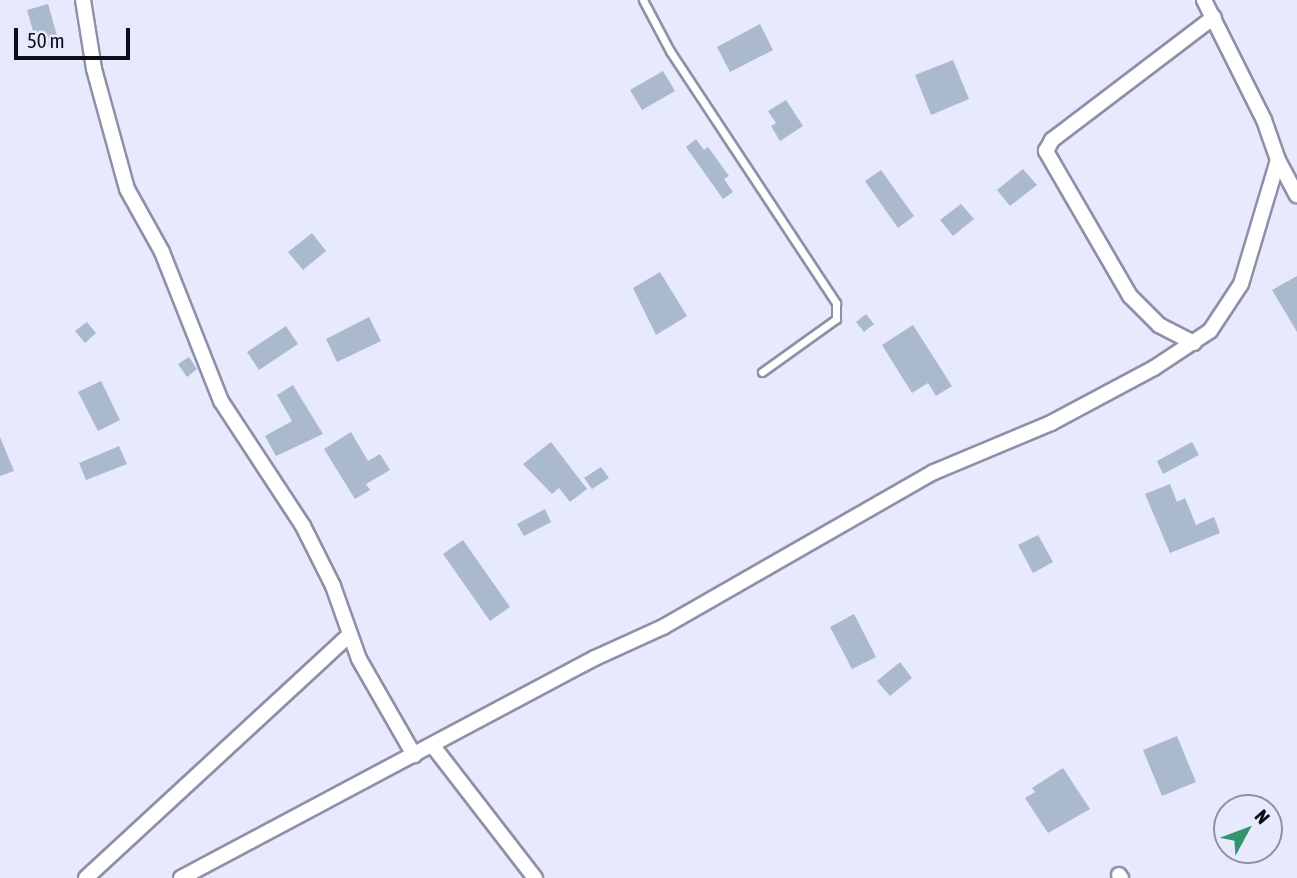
<!DOCTYPE html>
<style>
body{margin:0}
#map{position:relative;width:1297px;height:878px;overflow:hidden;background:#e7e9fd;font-family:"Asap Condensed",sans-serif}
div>[style]{position:absolute}
[style*='--x']{left:calc(var(--x)*1px);top:calc(var(--y)*1px);width:calc(var(--w)*1px);rotate:calc(var(--a)*1deg)}
.building>*{inset:0;background:#abb9ce}
.roads{filter:drop-shadow(2px 0 #8e90a7) drop-shadow(-2px 0 #8e90a7) drop-shadow(0 2px #8e90a7) drop-shadow(0 -2px #8e90a7)}
.lane>*{height:7px;margin:-3.5px;padding:0 3.5px;transform-origin:3.5px;border-radius:3.5px;background:#fff}
.street>*{height:14px;margin:-7px;padding:0 7px;transform-origin:7px;border-radius:7px;background:#fff}
span{translate:-50% -50%;white-space:nowrap;text-align:center;line-height:1.15;-webkit-text-stroke:5px #e7e9fd;paint-order:stroke}
.north{position:absolute;left:1213px;top:794px;width:70px;height:70px;box-sizing:border-box;background:#e7e9fd;border:2px solid #9091a0;border-radius:50%;rotate:49deg;font-size:19px;font-weight:700;line-height:28px;text-align:center;color:#0d0d15}
.north::after{content:'';display:block;margin:auto;width:24px;height:32px;background:#33936c;clip-path:polygon(50% 0,100% 100%,50% 72%,0 100%)}
.scale{position:absolute;left:14px;top:28px;width:116px;height:32px;box-sizing:border-box;border:4px solid #0d0d15;border-top:0;padding-left:9px;font-size:21px;line-height:24px;white-space:nowrap;color:#0d0d15;-webkit-text-stroke:5px #e7e9fd;paint-order:stroke}
</style>
<div id="map">
<div class="building">
<i style="clip-path:polygon(48px 4px,59px 43px,38px 49px,27px 10px)"></i>
<i style="clip-path:polygon(760px 24px,773px 50px,730px 72px,717px 47px)"></i>
<i style="clip-path:polygon(953px 60px,969px 99px,931px 115px,915px 75px)"></i>
<i style="clip-path:polygon(663px 71px,675px 91px,642px 110px,630px 90px)"></i>
<i style="clip-path:polygon(786px 100px,803px 126px,780px 141px,771px 126px,776px 123px,768px 111px)"></i>
<i style="clip-path:polygon(696px 139px,704px 150px,708px 147px,729px 176px,724px 179px,733px 192px,723px 199px,686px 147px)"></i>
<i style="clip-path:polygon(1023px 169px,1037px 185px,1010px 206px,997px 190px)"></i>
<i style="clip-path:polygon(881px 170px,914px 216px,898px 228px,865px 181px)"></i>
<i style="clip-path:polygon(961px 204px,974px 219px,953px 236px,940px 220px)"></i>
<i style="clip-path:polygon(312px 233px,326px 251px,303px 270px,288px 252px)"></i>
<i style="clip-path:polygon(660px 272px,687px 316px,656px 335px,633px 288px)"></i>
<i style="clip-path:polygon(1297px 276px,1297px 332px,1272px 290px)"></i>
<i style="clip-path:polygon(866px 314px,874px 324px,864px 332px,856px 322px)"></i>
<i style="clip-path:polygon(369px 317px,381px 341px,337px 362px,326px 339px)"></i>
<i style="clip-path:polygon(87px 322px,96px 333px,85px 343px,75px 331px)"></i>
<i style="clip-path:polygon(913px 325px,952px 386px,936px 396px,928px 383px,912px 393px,882px 345px)"></i>
<i style="clip-path:polygon(286px 326px,298px 344px,259px 370px,247px 352px)"></i>
<i style="clip-path:polygon(189px 357px,197px 369px,187px 377px,178px 364px)"></i>
<i style="clip-path:polygon(101px 381px,120px 420px,98px 431px,78px 392px)"></i>
<i style="clip-path:polygon(293px 385px,323px 434px,276px 456px,265px 436px,292px 421px,277px 395px)"></i>
<i style="clip-path:polygon(351px 432px,368px 461px,380px 454px,390px 470px,366px 484px,370px 490px,355px 499px,324px 449px)"></i>
<i style="clip-path:polygon(0 437px,14px 471px,0 476px)"></i>
<i style="clip-path:polygon(551px 442px,587px 489px,570px 502px,559px 488px,552px 494px,523px 464px)"></i>
<i style="clip-path:polygon(1192px 442px,1199px 455px,1163px 474px,1157px 461px)"></i>
<i style="clip-path:polygon(119px 446px,127px 464px,86px 480px,79px 463px)"></i>
<i style="clip-path:polygon(601px 467px,609px 478px,592px 489px,584px 478px)"></i>
<i style="clip-path:polygon(1170px 484px,1177px 502px,1185px 498px,1196px 525px,1214px 517px,1220px 533px,1170px 553px,1145px 494px)"></i>
<i style="clip-path:polygon(545px 509px,551px 522px,524px 536px,517px 524px)"></i>
<i style="clip-path:polygon(1038px 535px,1053px 562px,1033px 573px,1018px 545px)"></i>
<i style="clip-path:polygon(463px 540px,510px 607px,490px 621px,443px 554px)"></i>
<i style="clip-path:polygon(854px 614px,876px 657px,852px 669px,830px 627px)"></i>
<i style="clip-path:polygon(900px 662px,912px 678px,890px 696px,877px 681px)"></i>
<i style="clip-path:polygon(1177px 736px,1196px 782px,1162px 796px,1143px 750px)"></i>
<i style="clip-path:polygon(1063px 768px,1090px 809px,1048px 833px,1025px 798px,1035px 792px,1032px 788px)"></i>
</div>
<div class="roads">
<div class="lane">
<i style="--x:643;--y:0;--w:58;--a:62.1"></i>
<i style="--x:670;--y:51;--w:302;--a:56.6"></i>
<i style="--x:836;--y:303;--w:16;--a:90"></i>
<i style="--x:836;--y:319;--w:91;--a:144.4"></i>
</div>
<div class="street">
<i style="--x:83;--y:0;--w:70;--a:80.9"></i>
<i style="--x:94;--y:69;--w:124;--a:74.6"></i>
<i style="--x:127;--y:189;--w:72;--a:60.9"></i>
<i style="--x:162;--y:252;--w:160;--a:68.4"></i>
<i style="--x:221;--y:401;--w:149;--a:56.7"></i>
<i style="--x:303;--y:526;--w:67;--a:63.4"></i>
<i style="--x:333;--y:586;--w:77;--a:70.4"></i>
<i style="--x:359;--y:659;--w:111;--a:60.2"></i>
<i style="--x:1278;--y:160;--w:40;--a:62"></i>
<i style="--x:1194;--y:343;--w:39;--a:-153"></i>
<i style="--x:1159;--y:325;--w:41;--a:-135"></i>
<i style="--x:1130;--y:296;--w:168;--a:-120.1"></i>
<i style="--x:1046;--y:151;--w:13;--a:-61"></i>
<i style="--x:1052;--y:140;--w:203;--a:-37.2"></i>
<i style="--x:433;--y:746;--w:167;--a:52.3"></i>
<i style="--x:1119;--y:875;--w:4;--a:56"></i>
<i style="--x:86;--y:878;--w:358;--a:-42.7"></i>
<i style="--x:181;--y:878;--w:469;--a:-28"></i>
<i style="--x:595;--y:658;--w:75;--a:-24.5"></i>
<i style="--x:663;--y:627;--w:312;--a:-29.8"></i>
<i style="--x:934;--y:472;--w:127;--a:-22.7"></i>
<i style="--x:1051;--y:423;--w:117;--a:-28.1"></i>
<i style="--x:1154;--y:368;--w:67;--a:-33.5"></i>
<i style="--x:1210;--y:331;--w:56;--a:-56.6"></i>
<i style="--x:1241;--y:284;--w:129;--a:-73.4"></i>
<i style="--x:1278;--y:160;--w:42;--a:-109.3"></i>
<i style="--x:1264;--y:120;--w:134;--a:-116.6"></i>
</div>
</div>
<div class="north">N</div>
<div class="scale">50 m</div>
</div>
